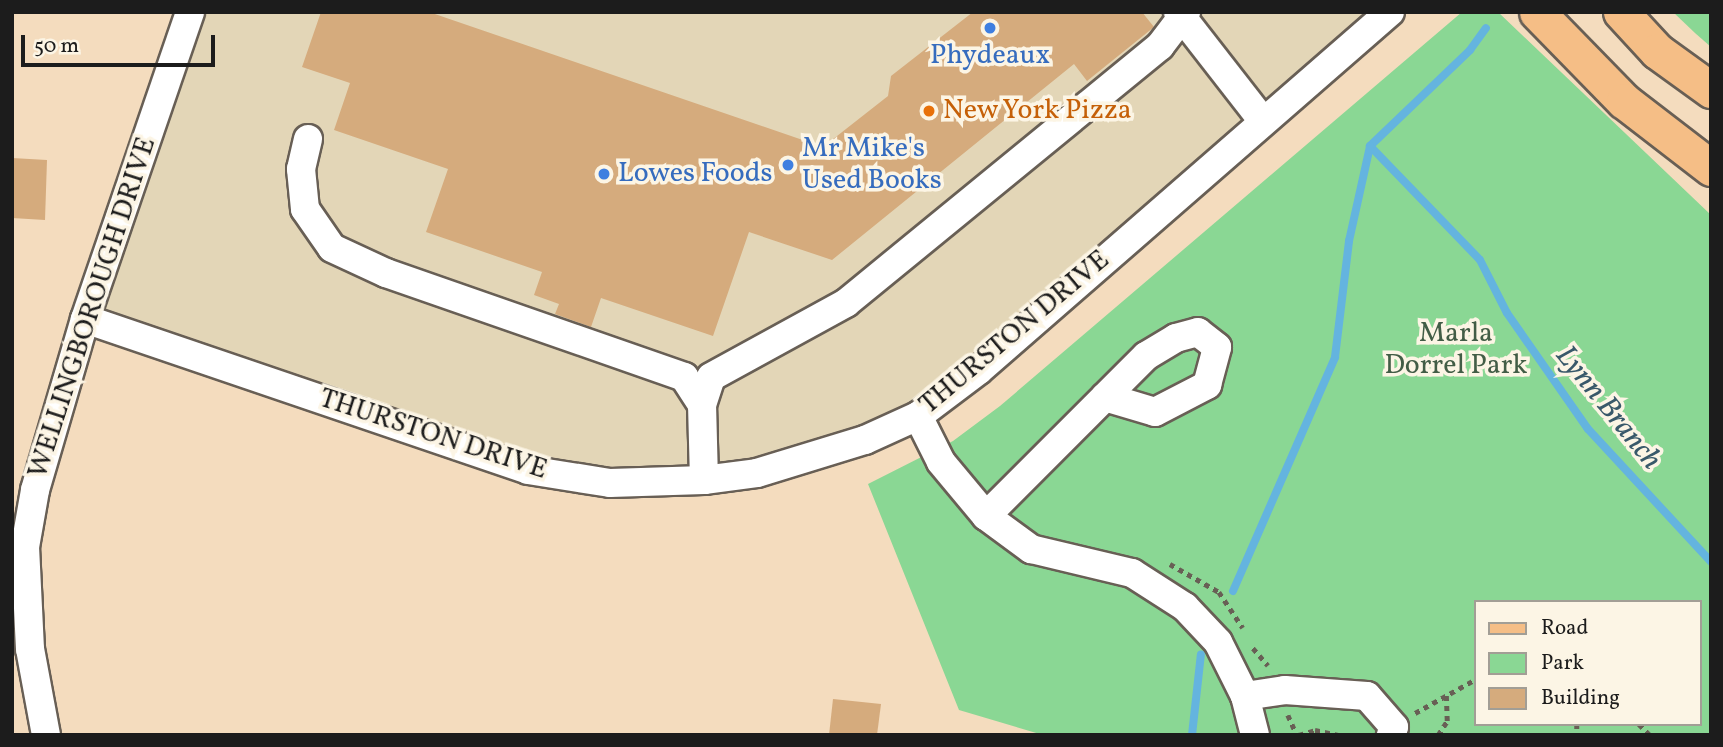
<!DOCTYPE html>
<style>
body{margin:0}
#map{position:relative;width:1723px;height:747px;overflow:hidden;background:#f4dcbe;font-family:Vollkorn,serif}
div>[style]{position:absolute}
[style*='--x']{left:calc(var(--x)*1px);top:calc(var(--y)*1px);width:calc(var(--w)*1px);rotate:calc(var(--a)*1deg)}
.built>*{inset:0;background:#e3d6b7}
.green>*{inset:0;background:#8ad794}
.stream>*{height:8px;margin:-4px;padding:0 4px;transform-origin:4px;border-radius:4px;background:#64b4df}
.building>*{inset:0;background:#d5ab7d}
.path>*{height:4.5px;margin-top:-2.25px;transform-origin:0;background:repeating-linear-gradient(90deg,#685f55 0 5px,transparent 0 10px)}
.roads{filter:drop-shadow(2px 0 #685f55) drop-shadow(-2px 0 #685f55) drop-shadow(0 2px #685f55) drop-shadow(0 -2px #685f55)}
.minor>*{height:28px;margin:-14px;padding:0 14px;transform-origin:14px;border-radius:14px;background:#fff}
.major>*{height:35px;margin:-17.5px;padding:0 17.5px;transform-origin:17.5px;border-radius:17.5px;background:#f5be86}
.dots>*{width:19px;height:19px;translate:-50% -50%;box-sizing:border-box;border:4px solid #fcf5e5;border-radius:50%}
span{translate:-50% -50%;white-space:nowrap;text-align:center;line-height:1.15;-webkit-text-stroke:7px #fcf5e5;paint-order:stroke}
.shop-label{font-size:28px;color:#366cbe}
.left{translate:0 -50%;text-align:left}
.food-label{font-size:28px;color:#c56008}
.street-label{font-size:28px;color:#1c1c1c}
.park-label{font-size:28px;color:#425d46}
.water-label{font-size:30px;color:#39596a;font-style:italic}
.frame{position:absolute;inset:0;border:14px solid #1c1c1c;pointer-events:none}
.legend{position:absolute;left:1474px;top:600px;width:228px;height:126px;box-sizing:border-box;background:#fcf5e5;border:2px solid #a29e95;margin:0;padding:9px 12px;list-style:none;font-size:21px;color:#1c1c1c}
.legend li{display:flex;align-items:center;gap:14px;height:35px}
.legend b{width:35px;border:2px solid #a29e95}
.scale{position:absolute;left:21px;top:35px;width:194px;height:32px;box-sizing:border-box;border:4px solid #1c1c1c;border-top:0;padding-left:9px;font-size:21px;line-height:24px;white-space:nowrap;color:#1c1c1c;-webkit-text-stroke:5px #fcf5e5;paint-order:stroke}
</style>
<div id="map">
<div class="built">
<i style="clip-path:polygon(190px 12px,1390px 12px,979px 370px,814px 458px,610px 483px,85px 319px)"></i>
</div>
<div class="green">
<i style="clip-path:polygon(evenodd,1462px 12px,1498px 12px,1711px 215px,1711px 735px,1043px 735px,959px 710px,868px 484px,953px 441px,1000px 406px,1462px 12px,1476px 602px,1700px 602px,1700px 724px,1476px 724px,1476px 602px)"></i>
<i style="clip-path:polygon(1673px 12px,1711px 12px,1711px 47px,1695px 33px)"></i>
</div>
<div class="stream">
<i style="--x:1370;--y:146;--w:158;--a:46"></i>
<i style="--x:1480;--y:260;--w:59;--a:63"></i>
<i style="--x:1507;--y:313;--w:141;--a:55.1"></i>
<i style="--x:1588;--y:429;--w:181;--a:47.2"></i>
<i style="--x:1370;--y:146;--w:139;--a:-43.8"></i>
<i style="--x:1470;--y:50;--w:27;--a:-54"></i>
<i style="--x:1233;--y:591;--w:255;--a:-66.4"></i>
<i style="--x:1335;--y:357;--w:117;--a:-83.1"></i>
<i style="--x:1349;--y:241;--w:97;--a:-77.5"></i>
<i style="--x:1192;--y:735;--w:81;--a:-83.7"></i>
</div>
<div class="building">
<i style="clip-path:polygon(321px 12px,429px 12px,823px 147px,888px 96px,891px 76px,973px 12px,1142px 12px,1154px 27px,1087px 81px,1074px 64px,832px 260px,749px 232px,713px 336px,601px 298px,591px 327px,555px 314px,559px 304px,534px 295px,542px 272px,426px 232px,448px 169px,334px 130px,350px 83px,302px 67px)"></i>
<i style="clip-path:polygon(12px 158px,47px 160px,45px 220px,12px 218px)"></i>
<i style="clip-path:polygon(833px 699px,881px 704px,877px 735px,829px 735px)"></i>
</div>
<div class="path">
<i style="--x:1170;--y:564;--w:56;--a:29.7"></i>
<i style="--x:1219;--y:592;--w:43;--a:56.3"></i>
<i style="--x:1253;--y:648;--w:23;--a:49"></i>
<i style="--x:1415;--y:713;--w:70;--a:-29.1"></i>
<i style="--x:1288;--y:715;--w:22;--a:66"></i>
<i style="--x:1577;--y:724;--w:11;--a:90"></i>
<i style="--x:1639;--y:724;--w:16;--a:45"></i>
<i style="--x:1299;--y:735;--w:17;--a:-17"></i>
<i style="--x:1315;--y:730;--w:25;--a:12"></i>
<i style="--x:1438;--y:735;--w:17;--a:-57"></i>
<i style="--x:1447;--y:721;--w:28;--a:-92"></i>
</div>
<div class="roads">
<div class="minor">
<i style="--x:1178;--y:12;--w:138;--a:52.1"></i>
<i style="--x:308;--y:139;--w:31;--a:103"></i>
<i style="--x:301;--y:169;--w:40;--a:84.3"></i>
<i style="--x:305;--y:209;--w:47;--a:55.3"></i>
<i style="--x:332;--y:248;--w:60;--a:24.8"></i>
<i style="--x:386;--y:273;--w:316;--a:19.2"></i>
<i style="--x:684;--y:377;--w:33;--a:57"></i>
<i style="--x:85;--y:319;--w:468;--a:18.8"></i>
<i style="--x:528;--y:470;--w:83;--a:9"></i>
<i style="--x:610;--y:483;--w:94;--a:-1.8"></i>
<i style="--x:704;--y:480;--w:53;--a:-7.5"></i>
<i style="--x:757;--y:473;--w:113;--a:-17"></i>
<i style="--x:865;--y:440;--w:58;--a:-24.4"></i>
<i style="--x:918;--y:416;--w:76;--a:-37"></i>
<i style="--x:979;--y:370;--w:545;--a:-41.06"></i>
<i style="--x:918;--y:416;--w:51;--a:63.4"></i>
<i style="--x:941;--y:462;--w:70;--a:50.2"></i>
<i style="--x:986;--y:516;--w:56;--a:36.3"></i>
<i style="--x:1031;--y:549;--w:104;--a:13.4"></i>
<i style="--x:1132;--y:573;--w:63;--a:32.7"></i>
<i style="--x:1185;--y:607;--w:48;--a:46.7"></i>
<i style="--x:1218;--y:642;--w:60;--a:63.4"></i>
<i style="--x:1245;--y:696;--w:40;--a:75.6"></i>
<i style="--x:704;--y:480;--w:75;--a:-91.5"></i>
<i style="--x:702;--y:405;--w:29;--a:-72"></i>
<i style="--x:711;--y:377;--w:154;--a:-28.7"></i>
<i style="--x:846;--y:303;--w:406;--a:-39.3"></i>
<i style="--x:1160;--y:46;--w:43;--a:-52.6"></i>
<i style="--x:986;--y:516;--w:168;--a:-45"></i>
<i style="--x:1105;--y:397;--w:52;--a:16.7"></i>
<i style="--x:1155;--y:412;--w:59;--a:-27.4"></i>
<i style="--x:1207;--y:385;--w:39;--a:-75"></i>
<i style="--x:1217;--y:347;--w:24;--a:-142"></i>
<i style="--x:1198;--y:332;--w:23;--a:165"></i>
<i style="--x:1176;--y:338;--w:35;--a:149"></i>
<i style="--x:1146;--y:356;--w:58;--a:135"></i>
<i style="--x:1245;--y:696;--w:40;--a:-8.5"></i>
<i style="--x:1285;--y:690;--w:82;--a:4.2"></i>
<i style="--x:1367;--y:696;--w:41;--a:48.9"></i>
<i style="--x:1394;--y:727;--w:9;--a:111"></i>
<i style="--x:46;--y:735;--w:87;--a:-100.5"></i>
<i style="--x:30;--y:649;--w:102;--a:-92.8"></i>
<i style="--x:25;--y:547;--w:58;--a:-80"></i>
<i style="--x:35;--y:490;--w:178;--a:-73.7"></i>
<i style="--x:85;--y:319;--w:324;--a:-71.1"></i>
</div>
<div class="major">
<i style="--x:1537;--y:12;--w:124;--a:45.7"></i>
<i style="--x:1624;--y:101;--w:110;--a:37.6"></i>
<i style="--x:1621;--y:12;--w:53;--a:47.3"></i>
<i style="--x:1657;--y:51;--w:67;--a:35.8"></i>
</div>
</div>
<div class="dots">
<i style="left:990px;top:28px;background:#3f7fe0"></i>
<i style="left:929px;top:111px;background:#e8710a"></i>
<i style="left:788px;top:165px;background:#3f7fe0"></i>
<i style="left:604px;top:174px;background:#3f7fe0"></i>
</div>
<div class="shop-label">
<span style="left:990px;top:56px">Phydeaux</span>
<span class="left" style="left:802px;top:165px">Mr Mike's<br>Used Books</span>
<span class="left" style="left:618px;top:174px">Lowes Foods</span>
</div>
<div class="food-label">
<span class="left" style="left:943px;top:111px">New York Pizza</span>
</div>
<div class="street-label">
<span style="left:93px;top:308px;rotate:-72deg">WELLINGBOROUGH DRIVE</span>
<span style="left:1015px;top:333px;rotate:-40deg">THURSTON DRIVE</span>
<span style="left:433px;top:435px;rotate:18deg">THURSTON DRIVE</span>
</div>
<div class="park-label">
<span style="left:1456px;top:350px">Marla<br>Dorrel Park</span>
</div>
<div class="water-label">
<span style="left:1608px;top:408px;rotate:51deg">Lynn Branch</span>
</div>
<div class="frame"></div>
<ul class="legend">
<li><b style="height:9px;background:#f5be86"></b>Road</li>
<li><b style="height:19px;background:#8ad794"></b>Park</li>
<li><b style="height:19px;background:#d5ab7d"></b>Building</li>
</ul>
<div class="scale">50 m</div>
</div>
